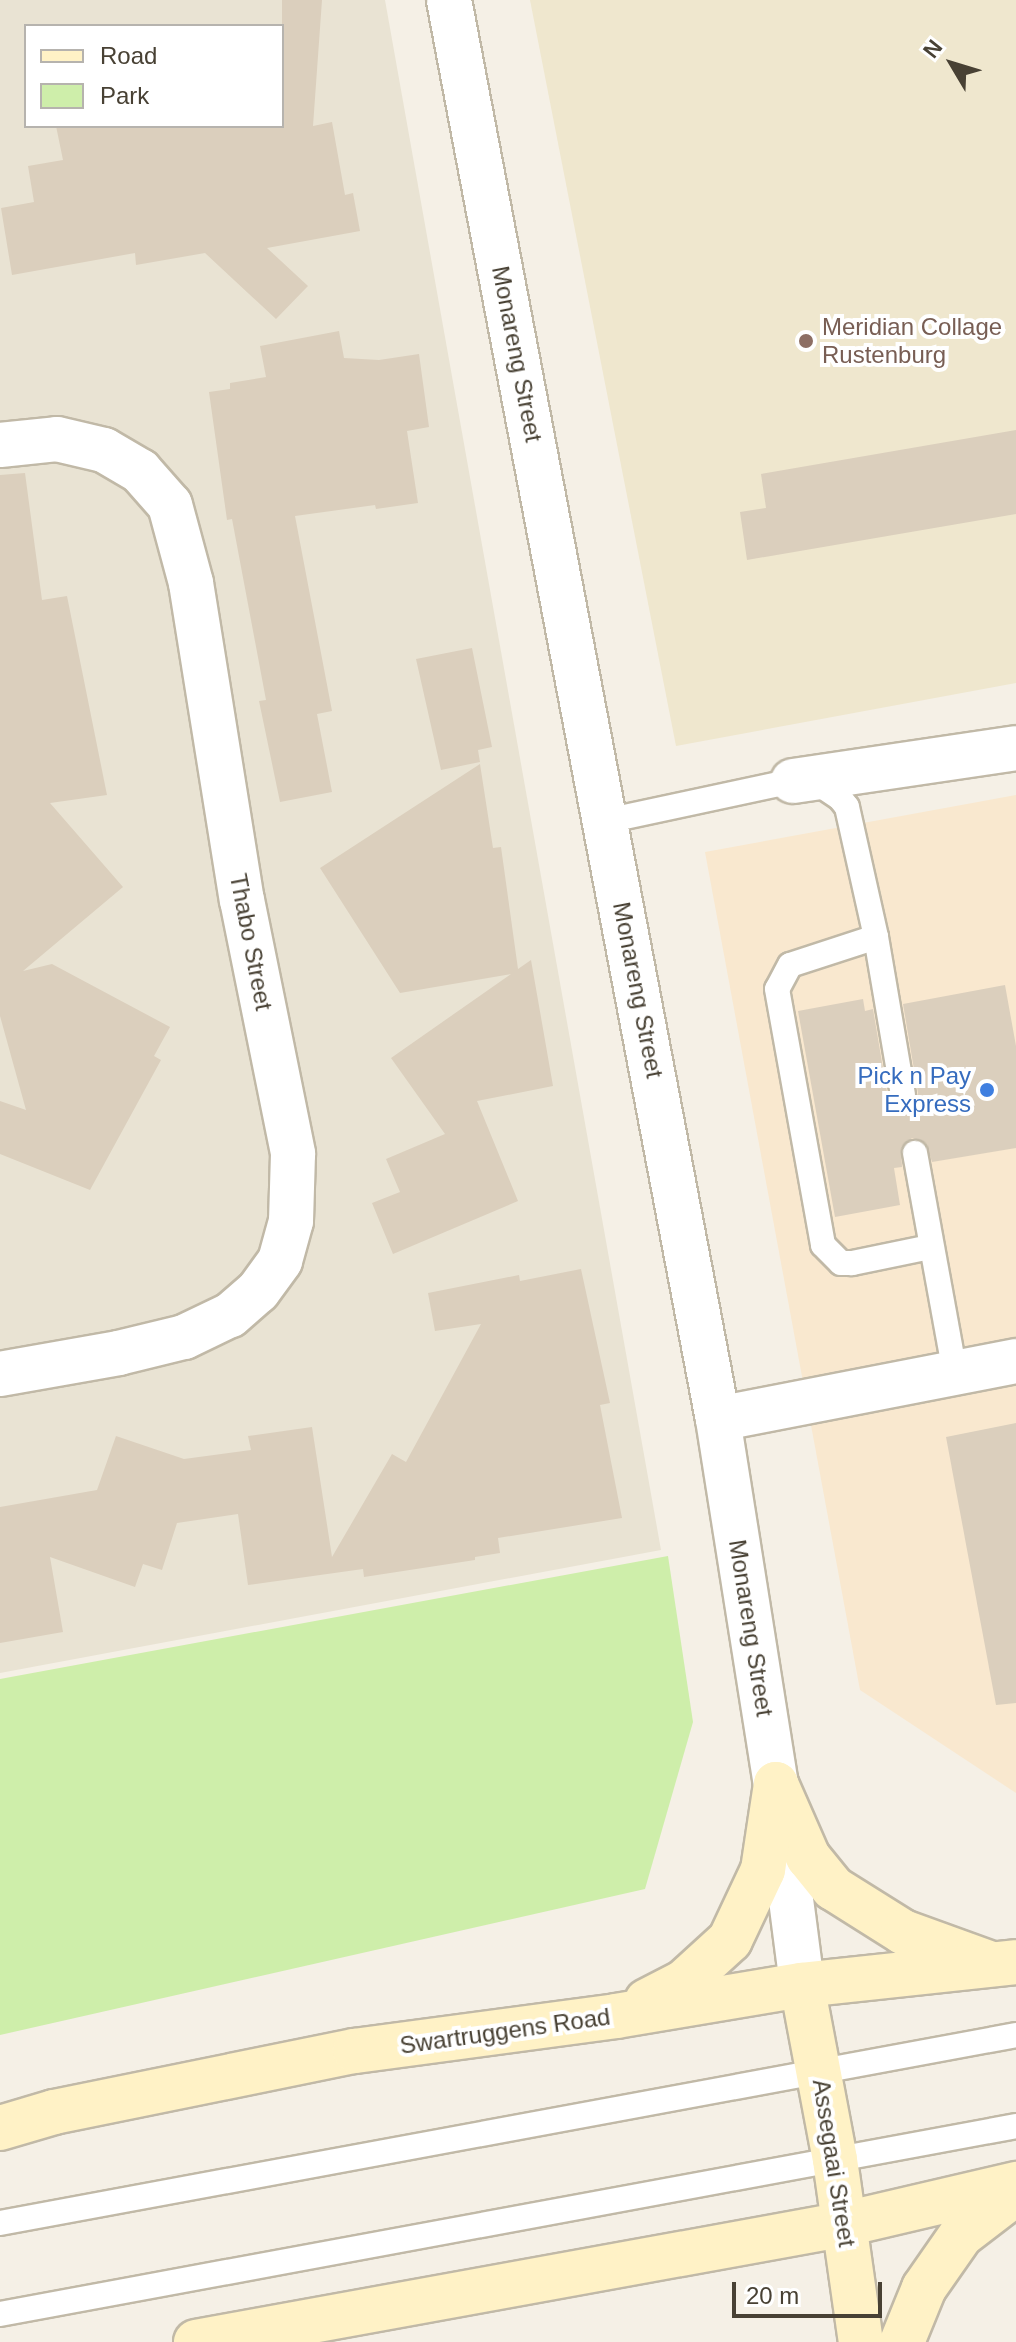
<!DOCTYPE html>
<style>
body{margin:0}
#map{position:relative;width:1016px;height:2342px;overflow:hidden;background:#f5f0e6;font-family:Arial,sans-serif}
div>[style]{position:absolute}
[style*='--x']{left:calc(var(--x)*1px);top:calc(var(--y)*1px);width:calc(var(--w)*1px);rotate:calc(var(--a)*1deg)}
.residential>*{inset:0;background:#e9e3d3}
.commercial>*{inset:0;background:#f9e8cf}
.education>*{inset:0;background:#efe7ce}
.green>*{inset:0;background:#ceeeaa}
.building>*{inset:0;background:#dbcfbd}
.roads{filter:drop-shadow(2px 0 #c1b9a7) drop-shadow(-2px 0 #c1b9a7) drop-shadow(0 2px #c1b9a7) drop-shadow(0 -2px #c1b9a7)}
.lane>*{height:24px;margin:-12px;padding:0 12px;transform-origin:12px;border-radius:12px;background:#fff}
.street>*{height:44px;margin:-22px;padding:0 22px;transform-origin:22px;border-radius:22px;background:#fff}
.secondary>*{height:44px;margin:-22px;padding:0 22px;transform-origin:22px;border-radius:22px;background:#fff2c6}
.dots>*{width:22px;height:22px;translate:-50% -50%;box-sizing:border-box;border:4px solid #fff;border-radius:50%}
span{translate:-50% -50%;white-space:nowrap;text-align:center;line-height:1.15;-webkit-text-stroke:8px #fff;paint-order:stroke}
.education-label{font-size:24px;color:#785e54}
.left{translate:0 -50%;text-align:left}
.street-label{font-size:24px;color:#484134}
.shop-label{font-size:24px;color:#366cbe}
.right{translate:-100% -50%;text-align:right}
.legend{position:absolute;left:24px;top:24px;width:260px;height:104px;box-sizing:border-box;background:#fff;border:2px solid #b6b3ae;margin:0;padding:10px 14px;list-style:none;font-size:24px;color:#484134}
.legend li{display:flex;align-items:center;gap:16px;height:40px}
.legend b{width:40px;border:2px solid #b6b3ae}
.north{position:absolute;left:912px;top:24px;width:80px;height:80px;-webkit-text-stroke:6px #fff;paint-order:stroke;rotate:308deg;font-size:22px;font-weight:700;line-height:32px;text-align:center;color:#484134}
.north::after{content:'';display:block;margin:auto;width:28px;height:36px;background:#484134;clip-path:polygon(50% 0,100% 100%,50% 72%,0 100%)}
.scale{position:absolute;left:732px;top:2282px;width:150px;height:36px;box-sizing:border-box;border:4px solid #484134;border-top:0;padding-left:10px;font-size:24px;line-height:28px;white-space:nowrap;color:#484134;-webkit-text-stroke:6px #fff;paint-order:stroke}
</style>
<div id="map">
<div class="residential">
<i style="clip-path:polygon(evenodd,0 0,385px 0,661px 1550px,0 1673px,0 0,26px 26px,282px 26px,282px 126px,26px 126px,26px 26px)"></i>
</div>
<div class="commercial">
<i style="clip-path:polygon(1016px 795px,1016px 1793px,860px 1690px,705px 852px)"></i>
</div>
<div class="education">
<i style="clip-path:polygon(530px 0,1016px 0,1016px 683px,676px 746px)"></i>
</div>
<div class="green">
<i style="clip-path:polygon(668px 1556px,693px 1722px,645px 1889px,0 2035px,0 1679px)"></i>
</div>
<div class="building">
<i style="clip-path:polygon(282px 0,322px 0,313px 126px,332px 122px,345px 195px,353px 193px,360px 231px,267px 248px,308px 286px,276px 319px,205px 253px,136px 265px,135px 253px,12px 275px,1px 208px,34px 202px,28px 166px,63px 160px,56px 126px,282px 126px)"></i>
<i style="clip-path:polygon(339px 331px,344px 358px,379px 360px,419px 354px,429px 427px,407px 431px,418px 503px,376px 509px,375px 505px,295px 516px,332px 711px,317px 714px,332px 792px,280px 802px,259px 701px,266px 700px,232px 519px,227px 520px,209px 392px,230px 389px,230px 383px,266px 377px,260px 346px)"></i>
<i style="clip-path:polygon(1016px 430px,1016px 514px,747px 560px,740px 512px,766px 508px,761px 474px)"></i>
<i style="clip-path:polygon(25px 473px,42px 600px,67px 596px,107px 795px,50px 803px,123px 887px,23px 971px,52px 964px,170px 1027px,154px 1056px,161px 1060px,90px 1190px,0 1154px,0 1101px,26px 1110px,0 1016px,0 475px)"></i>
<i style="clip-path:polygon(472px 648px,492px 747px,478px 750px,480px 762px,441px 770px,416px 659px)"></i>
<i style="clip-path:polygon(480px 764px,493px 848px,501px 847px,518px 969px,531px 960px,553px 1086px,477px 1101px,518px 1201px,393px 1254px,372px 1203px,400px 1192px,386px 1159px,445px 1134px,391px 1058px,511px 974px,400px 993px,320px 868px)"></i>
<i style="clip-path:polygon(1005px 985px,1016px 1046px,1016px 1148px,932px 1162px,926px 1143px,912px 1138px,901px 1149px,902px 1167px,894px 1168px,900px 1205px,835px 1217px,798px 1011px,863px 999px,865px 1011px,873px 1009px,888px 1098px,892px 1105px,905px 1110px,913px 1106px,918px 1093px,903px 1004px)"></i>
<i style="clip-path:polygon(581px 1269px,610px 1403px,600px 1405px,622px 1518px,498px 1538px,500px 1553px,475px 1557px,475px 1560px,364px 1577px,363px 1569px,248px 1585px,238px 1514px,177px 1523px,162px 1570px,143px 1564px,135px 1587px,50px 1557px,63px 1632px,0 1643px,0 1507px,97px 1490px,116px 1436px,184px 1459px,251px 1450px,248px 1436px,312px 1427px,332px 1557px,392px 1454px,406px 1462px,481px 1324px,435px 1331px,428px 1293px,519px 1275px,520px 1281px)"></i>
<i style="clip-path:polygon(1016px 1423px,1016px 1703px,996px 1705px,946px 1437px)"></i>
</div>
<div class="roads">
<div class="lane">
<i style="--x:606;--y:821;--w:191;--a:-12.1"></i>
<i style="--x:793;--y:781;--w:33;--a:12"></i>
<i style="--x:825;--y:788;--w:18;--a:34"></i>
<i style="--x:840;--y:798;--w:11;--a:52"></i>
<i style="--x:847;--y:807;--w:133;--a:77.4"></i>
<i style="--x:876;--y:937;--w:160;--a:80.3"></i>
<i style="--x:876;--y:937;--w:90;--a:162"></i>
<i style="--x:790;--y:965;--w:27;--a:118"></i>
<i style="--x:777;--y:989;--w:260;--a:79.8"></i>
<i style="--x:823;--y:1245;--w:25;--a:45"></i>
<i style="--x:841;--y:1263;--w:11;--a:0"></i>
<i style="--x:852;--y:1263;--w:80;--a:-11.6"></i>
<i style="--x:915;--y:1153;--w:224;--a:79.7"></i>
<i style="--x:0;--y:2223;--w:1033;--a:-10.48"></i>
<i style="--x:0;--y:2314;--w:1033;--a:-10.48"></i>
</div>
<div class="street">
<i style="--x:449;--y:0;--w:1444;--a:79.27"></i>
<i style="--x:718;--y:1419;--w:370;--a:81"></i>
<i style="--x:776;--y:1784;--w:203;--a:82.6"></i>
<i style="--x:0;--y:445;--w:57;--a:-6"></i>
<i style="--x:57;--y:439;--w:48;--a:13.2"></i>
<i style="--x:104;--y:450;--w:42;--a:30.3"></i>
<i style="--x:140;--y:471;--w:45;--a:48.6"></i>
<i style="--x:170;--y:505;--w:81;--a:74.9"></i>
<i style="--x:191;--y:583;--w:321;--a:80.9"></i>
<i style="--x:242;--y:900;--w:259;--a:78.6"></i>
<i style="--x:293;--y:1154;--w:67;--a:91.7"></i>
<i style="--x:291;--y:1221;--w:41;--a:105.4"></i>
<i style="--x:280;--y:1261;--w:37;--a:126"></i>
<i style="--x:258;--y:1291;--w:37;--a:139"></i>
<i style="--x:230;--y:1315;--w:51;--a:154.4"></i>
<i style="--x:184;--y:1337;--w:67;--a:166.2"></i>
<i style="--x:119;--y:1353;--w:121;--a:170"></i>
<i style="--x:793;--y:781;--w:225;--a:-8.4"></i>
<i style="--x:718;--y:1419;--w:304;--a:-11"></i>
</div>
<div class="secondary">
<i style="--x:776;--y:1784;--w:80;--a:66.3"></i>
<i style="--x:808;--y:1857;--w:40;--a:51"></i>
<i style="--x:833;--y:1888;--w:83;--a:32.2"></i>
<i style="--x:903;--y:1932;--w:91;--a:19.8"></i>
<i style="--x:802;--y:1985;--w:178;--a:79.3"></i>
<i style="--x:835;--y:2160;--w:184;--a:81.9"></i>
<i style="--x:647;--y:2001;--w:42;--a:-27.2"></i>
<i style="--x:684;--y:1982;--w:62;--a:-42.4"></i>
<i style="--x:730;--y:1940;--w:77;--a:-64.8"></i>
<i style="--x:763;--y:1870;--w:87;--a:-81.4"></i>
<i style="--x:0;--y:2128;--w:56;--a:-16.5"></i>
<i style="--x:54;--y:2112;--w:307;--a:-11.5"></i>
<i style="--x:355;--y:2051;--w:263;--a:-7.6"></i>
<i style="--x:616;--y:2016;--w:189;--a:-9.5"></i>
<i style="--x:802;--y:1985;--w:215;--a:-6.1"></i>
<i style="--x:196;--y:2342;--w:660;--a:-10.3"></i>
<i style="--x:845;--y:2224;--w:176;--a:-13.2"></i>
<i style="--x:902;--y:2342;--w:58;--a:-67.8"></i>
<i style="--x:924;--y:2288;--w:65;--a:-55.1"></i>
<i style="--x:961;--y:2235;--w:69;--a:-37.4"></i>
</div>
</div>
<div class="dots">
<i style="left:806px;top:341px;background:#8d6e63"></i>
<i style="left:987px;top:1090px;background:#3f7fe0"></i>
</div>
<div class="education-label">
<span class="left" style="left:822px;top:341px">Meridian Collage<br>Rustenburg</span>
</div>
<div class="street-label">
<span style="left:517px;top:354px;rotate:79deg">Monareng Street</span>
<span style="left:251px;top:942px;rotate:79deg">Thabo Street</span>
<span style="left:638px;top:990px;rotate:79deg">Monareng Street</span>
<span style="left:751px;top:1628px;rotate:81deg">Monareng Street</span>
<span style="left:505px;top:2031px;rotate:-8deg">Swartruggens Road</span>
<span style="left:834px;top:2163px;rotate:81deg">Assegaai Street</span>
</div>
<div class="shop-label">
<span class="right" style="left:971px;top:1090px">Pick n Pay<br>Express</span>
</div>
<ul class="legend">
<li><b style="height:10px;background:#fff2c6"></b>Road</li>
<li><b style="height:22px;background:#ceeeaa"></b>Park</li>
</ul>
<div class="north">N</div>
<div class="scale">20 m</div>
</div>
